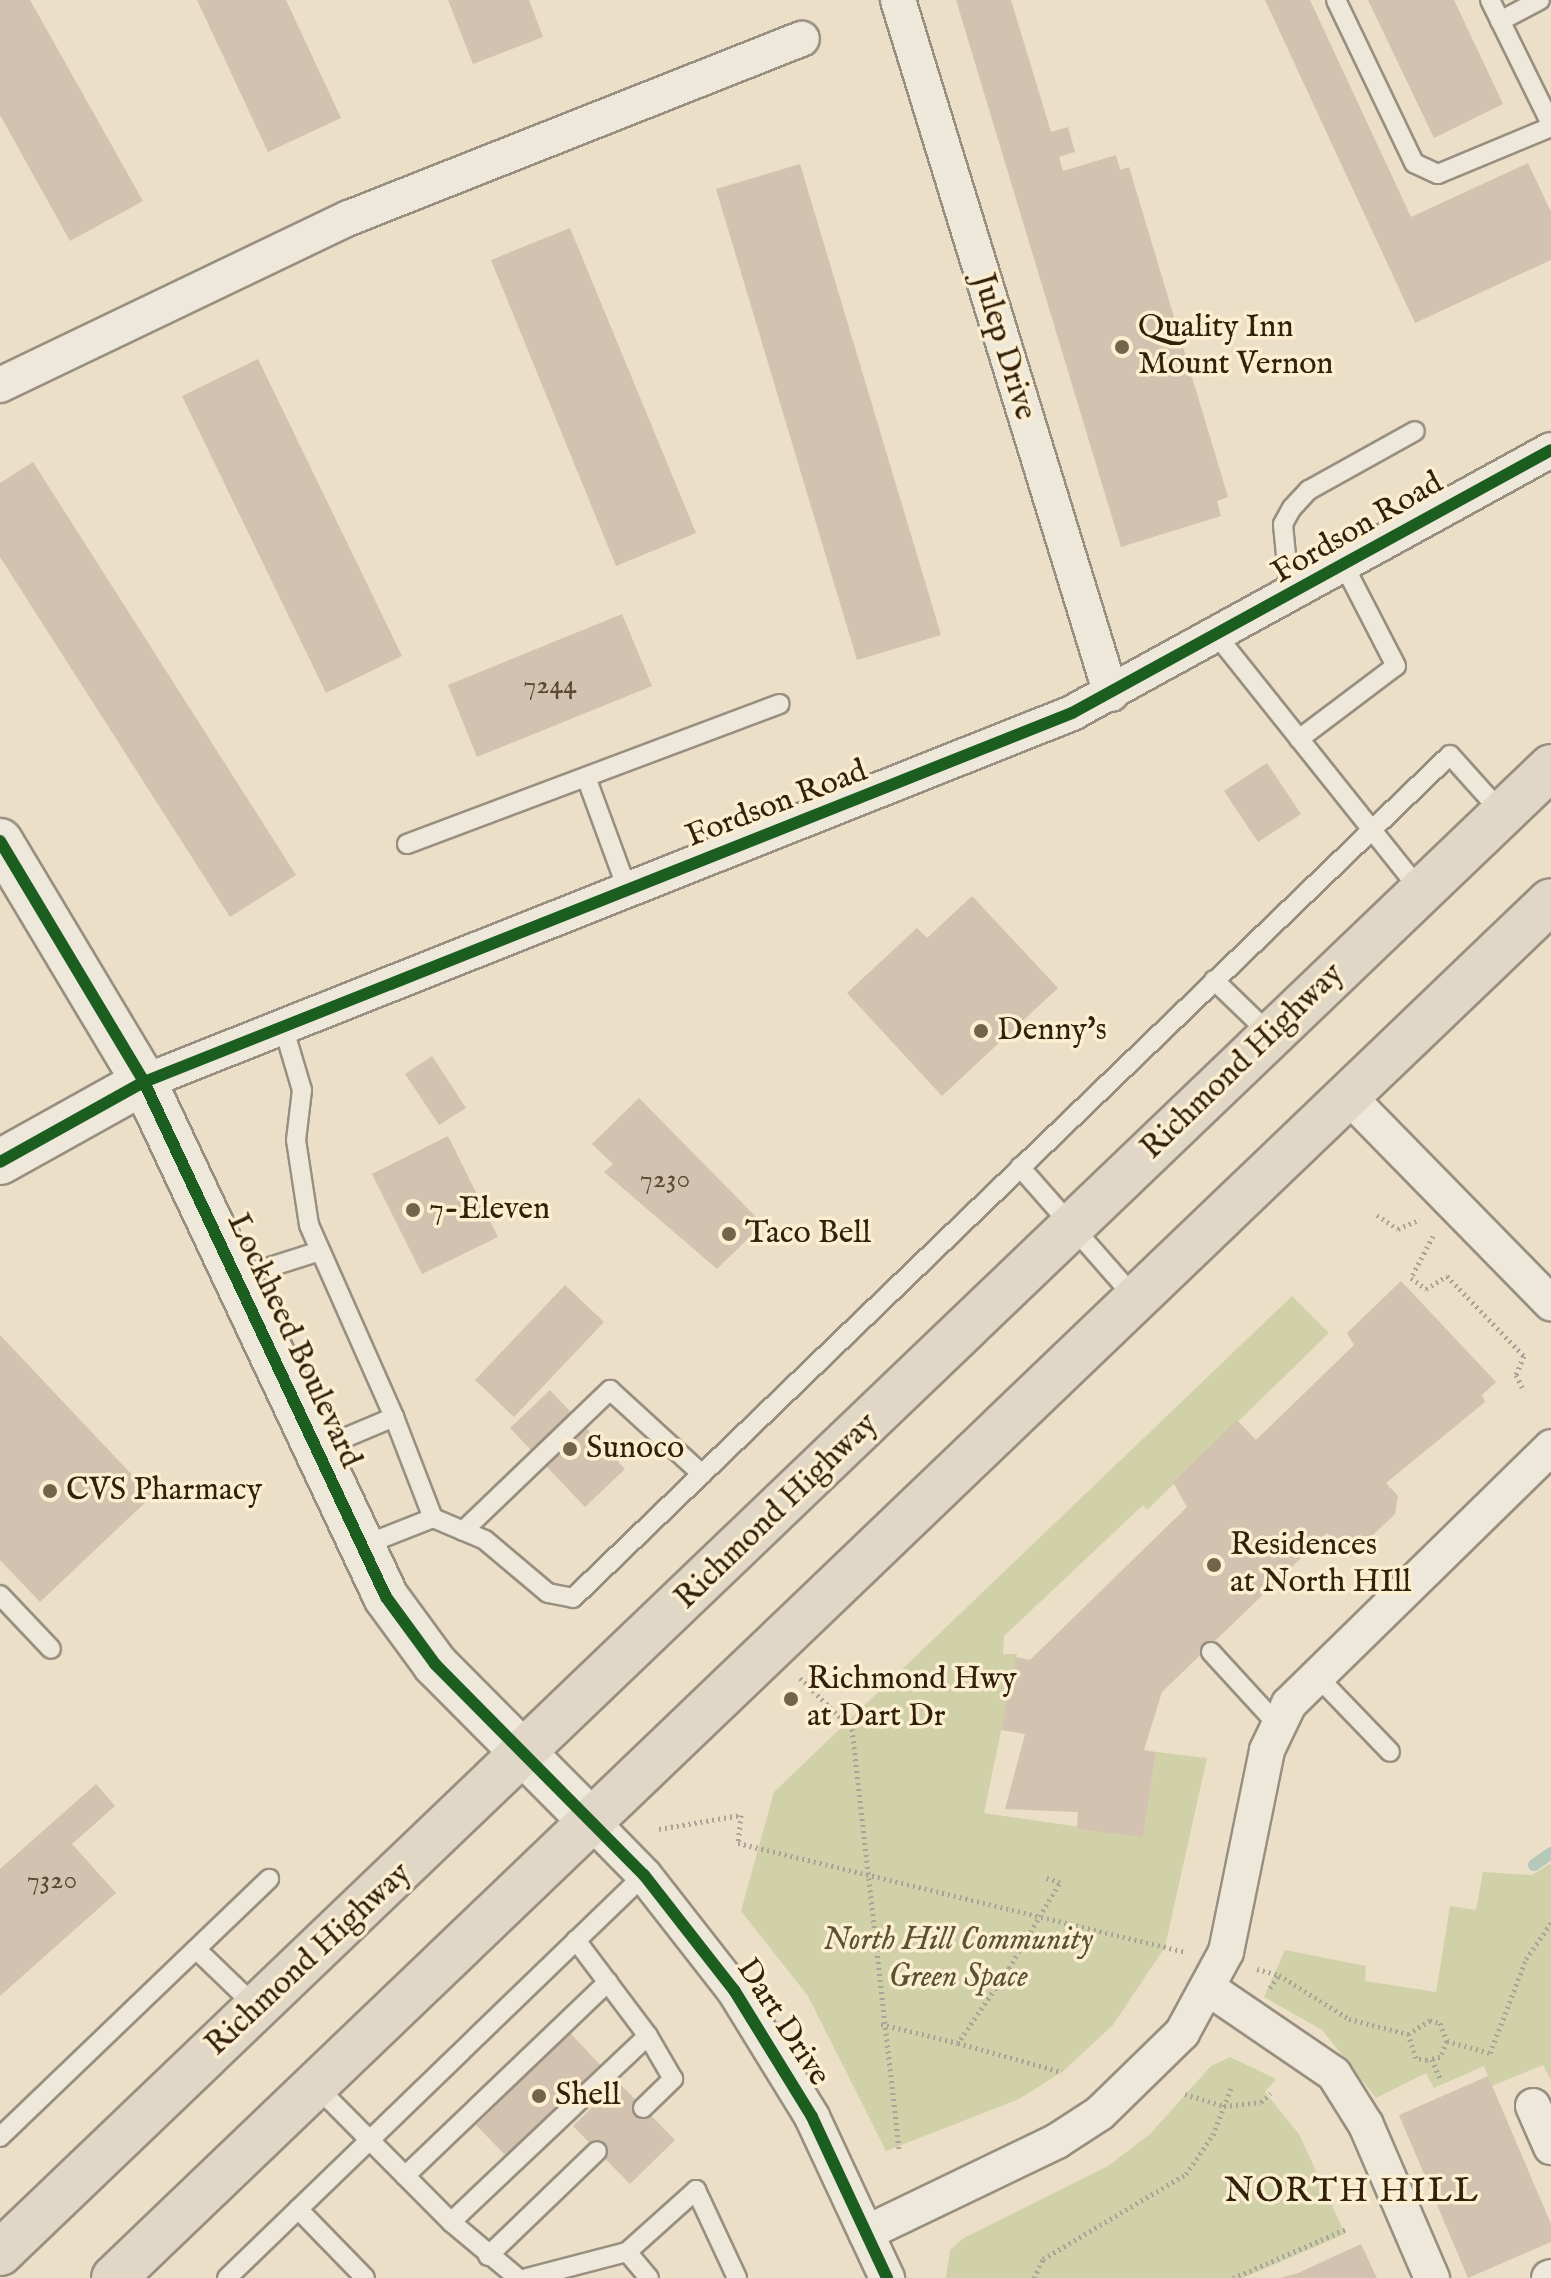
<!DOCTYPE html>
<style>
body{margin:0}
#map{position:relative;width:1551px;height:2278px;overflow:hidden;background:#ebdfc7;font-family:"IM FELL English",serif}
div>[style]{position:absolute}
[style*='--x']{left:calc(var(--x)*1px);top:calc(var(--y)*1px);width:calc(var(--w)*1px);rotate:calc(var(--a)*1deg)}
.green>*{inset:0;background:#d1d1a9}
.stream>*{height:12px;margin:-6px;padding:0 6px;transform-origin:6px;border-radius:6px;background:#b6c8ba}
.building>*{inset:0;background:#d2c2af}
.path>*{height:5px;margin-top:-2.5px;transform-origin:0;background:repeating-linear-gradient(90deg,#aaa397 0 2px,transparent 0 6px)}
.roads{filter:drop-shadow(2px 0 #988f80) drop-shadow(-2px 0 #988f80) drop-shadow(0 2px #988f80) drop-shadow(0 -2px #988f80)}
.lane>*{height:18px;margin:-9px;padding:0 9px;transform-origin:9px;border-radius:9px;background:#eee8db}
.street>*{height:34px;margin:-17px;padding:0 17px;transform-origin:17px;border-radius:17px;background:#eee8db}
.secondary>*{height:44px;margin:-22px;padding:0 22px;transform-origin:22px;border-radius:22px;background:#eee8db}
.highway>*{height:44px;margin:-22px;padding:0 22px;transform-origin:22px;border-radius:22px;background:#e1d7c6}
.cycleway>*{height:12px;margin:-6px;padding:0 6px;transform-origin:6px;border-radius:6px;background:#1b5e20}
.dots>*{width:22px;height:22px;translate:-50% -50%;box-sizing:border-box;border:4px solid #fceed1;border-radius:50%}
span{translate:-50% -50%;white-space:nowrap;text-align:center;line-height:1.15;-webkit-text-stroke:7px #fceed1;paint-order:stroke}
.number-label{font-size:28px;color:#5a4834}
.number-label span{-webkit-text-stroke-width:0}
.poi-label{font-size:32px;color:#32200b}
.left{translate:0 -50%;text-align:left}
.street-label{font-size:32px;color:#32200b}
.park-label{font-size:32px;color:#5b5233;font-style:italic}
.neighbourhood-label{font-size:34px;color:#32200b;letter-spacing:2px}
</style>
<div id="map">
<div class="green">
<i style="clip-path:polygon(1292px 1296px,1329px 1333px,1147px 1510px,1143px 1505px,1004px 1636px,1003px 1654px,1017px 1654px,984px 1813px,1143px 1836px,1156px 1752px,1207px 1758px,1165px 1947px,1113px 2025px,1062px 2072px,1019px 2099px,886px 2151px,808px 1996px,741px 1911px,774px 1792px)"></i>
<i style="clip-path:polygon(1551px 1863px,1551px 2081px,1543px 2065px,1492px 2086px,1484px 2066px,1434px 2088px,1426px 2073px,1376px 2098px,1322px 2030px,1264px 1997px,1285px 1950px,1366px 1966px,1365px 1981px,1436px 1992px,1450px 1906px,1476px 1910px,1483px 1872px,1532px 1875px)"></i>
<i style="clip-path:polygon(1230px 2057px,1276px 2079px,1265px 2092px,1299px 2134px,1345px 2234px,1243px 2278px,946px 2278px,950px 2250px,964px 2238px,1108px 2166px,1150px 2134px,1211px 2066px)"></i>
</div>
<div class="stream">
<i style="--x:1534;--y:1865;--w:21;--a:-35"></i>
</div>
<div class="building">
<i style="clip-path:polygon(0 0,30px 0,143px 201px,70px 241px,0 115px)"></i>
<i style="clip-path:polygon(197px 0,286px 0,341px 118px,268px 152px)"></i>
<i style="clip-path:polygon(448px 0,529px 0,543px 37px,473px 64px)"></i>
<i style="clip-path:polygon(956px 0,1011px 0,1051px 132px,1068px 127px,1075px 152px,1059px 157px,1063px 171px,1116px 155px,1120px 170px,1129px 167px,1228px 497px,1217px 501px,1221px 516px,1121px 547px)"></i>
<i style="clip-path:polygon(1265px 0,1310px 0,1411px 217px,1528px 163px,1551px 212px,1551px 260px,1415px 323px)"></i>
<i style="clip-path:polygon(1368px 0,1454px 0,1503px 104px,1434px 138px)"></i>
<i style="clip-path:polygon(800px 164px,941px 635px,857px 660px,716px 189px)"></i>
<i style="clip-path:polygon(570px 228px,696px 533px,616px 566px,491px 260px)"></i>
<i style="clip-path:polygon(258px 359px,402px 656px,326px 693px,182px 396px)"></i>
<i style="clip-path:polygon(33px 462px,296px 875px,230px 917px,0 557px,0 483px)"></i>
<i style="clip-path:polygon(622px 614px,652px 686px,477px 757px,448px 685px)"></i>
<i style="clip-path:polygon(1267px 763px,1301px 814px,1258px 842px,1224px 791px)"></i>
<i style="clip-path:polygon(972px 896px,1058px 988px,942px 1096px,847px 993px,917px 928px,927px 938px)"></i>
<i style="clip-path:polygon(432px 1056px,466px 1108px,439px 1125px,405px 1074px)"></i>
<i style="clip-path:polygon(639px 1098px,763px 1224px,717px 1269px,604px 1172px,613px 1164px,592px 1144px)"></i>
<i style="clip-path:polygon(448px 1136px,498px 1237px,422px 1274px,372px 1174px)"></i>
<i style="clip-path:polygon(1401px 1281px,1496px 1382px,1482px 1395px,1485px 1402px,1386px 1483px,1398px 1496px,1395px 1514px,1350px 1557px,1327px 1533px,1162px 1692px,1144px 1750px,1156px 1752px,1143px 1837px,1077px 1829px,1078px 1812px,1005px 1809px,1025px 1734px,1001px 1730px,1016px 1657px,1030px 1660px,1187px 1507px,1173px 1482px,1237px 1420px,1256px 1440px,1354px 1345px,1347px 1333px)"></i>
<i style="clip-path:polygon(565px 1285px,604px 1322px,514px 1417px,475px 1380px)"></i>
<i style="clip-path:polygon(0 1335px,152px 1496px,40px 1602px,0 1560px)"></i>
<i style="clip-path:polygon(550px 1390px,625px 1469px,585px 1507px,510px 1428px)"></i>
<i style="clip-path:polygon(96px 1784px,115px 1806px,72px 1844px,116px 1893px,0 1996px,0 1869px)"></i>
<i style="clip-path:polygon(570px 2033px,602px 2067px,508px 2158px,476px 2125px)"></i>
<i style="clip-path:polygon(1488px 2076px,1551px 2224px,1551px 2242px,1468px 2278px,1399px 2115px)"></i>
<i style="clip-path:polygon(618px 2082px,675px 2140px,630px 2184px,573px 2126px)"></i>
<i style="clip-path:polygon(1361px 2244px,1377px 2278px,1280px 2278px,1298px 2273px)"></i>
</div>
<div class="path">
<i style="--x:1377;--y:1215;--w:25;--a:34"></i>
<i style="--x:1398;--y:1229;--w:24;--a:-24"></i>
<i style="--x:1433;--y:1236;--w:47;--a:117.6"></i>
<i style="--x:1411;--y:1278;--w:19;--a:36"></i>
<i style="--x:1426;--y:1289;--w:25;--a:-32"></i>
<i style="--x:1447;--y:1276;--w:111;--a:46.1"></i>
<i style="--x:1524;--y:1356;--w:21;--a:113"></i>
<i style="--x:1516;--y:1375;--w:18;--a:63"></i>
<i style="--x:800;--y:1678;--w:73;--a:44.4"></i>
<i style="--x:852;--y:1729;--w:422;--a:83.6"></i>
<i style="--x:659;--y:1829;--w:83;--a:-9.7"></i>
<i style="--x:741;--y:1815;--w:28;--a:96"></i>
<i style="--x:738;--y:1843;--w:460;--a:13.7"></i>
<i style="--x:1009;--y:1968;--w:91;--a:124.2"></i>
<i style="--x:958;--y:2043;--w:108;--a:15.6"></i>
<i style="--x:1257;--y:1969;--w:23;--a:15"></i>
<i style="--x:1020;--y:1975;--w:13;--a:-148"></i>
<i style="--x:1009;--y:1968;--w:100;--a:-59.3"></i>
<i style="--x:1060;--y:1882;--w:17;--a:-163"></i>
<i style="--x:1270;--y:1988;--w:16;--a:-55"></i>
<i style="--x:1279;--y:1975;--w:83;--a:32.2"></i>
<i style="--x:1349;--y:2019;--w:61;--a:14.3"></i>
<i style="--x:1408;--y:2034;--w:26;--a:-32"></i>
<i style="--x:1430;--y:2020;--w:10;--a:17"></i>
<i style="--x:1440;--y:2023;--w:19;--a:69"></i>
<i style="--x:1447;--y:2041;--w:17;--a:114"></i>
<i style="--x:1440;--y:2057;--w:13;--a:167"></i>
<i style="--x:1427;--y:2060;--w:11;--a:-170"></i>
<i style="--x:1416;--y:2058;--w:25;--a:-108"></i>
<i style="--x:881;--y:2024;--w:79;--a:13.9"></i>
<i style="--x:1447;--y:2041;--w:45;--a:15.6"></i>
<i style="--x:1490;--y:2053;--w:101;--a:-69"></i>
<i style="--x:1526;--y:1959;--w:44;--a:-55.2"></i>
<i style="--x:1432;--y:2059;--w:22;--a:68"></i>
<i style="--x:1185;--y:2094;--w:41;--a:17.1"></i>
<i style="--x:1224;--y:2106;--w:37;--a:-6"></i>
<i style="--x:1261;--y:2102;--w:13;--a:-42"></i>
<i style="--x:1034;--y:2278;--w:21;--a:-65"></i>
<i style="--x:1043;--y:2259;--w:166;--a:-30.7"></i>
<i style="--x:1186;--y:2174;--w:47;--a:-55.3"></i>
<i style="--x:1213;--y:2135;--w:50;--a:-69"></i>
<i style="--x:1233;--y:2278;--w:123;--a:-23.4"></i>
</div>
<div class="roads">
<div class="lane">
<i style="--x:1336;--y:0;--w:181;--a:64.4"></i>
<i style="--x:1414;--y:163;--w:26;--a:25"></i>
<i style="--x:1438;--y:174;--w:122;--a:-22.6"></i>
<i style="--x:1490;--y:0;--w:138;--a:63.8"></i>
<i style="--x:1500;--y:21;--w:45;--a:-27.7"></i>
<i style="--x:1290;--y:597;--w:73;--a:-95.5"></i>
<i style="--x:1283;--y:524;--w:18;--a:-61"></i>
<i style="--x:1292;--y:508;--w:25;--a:-47"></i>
<i style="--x:1309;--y:490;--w:121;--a:-29.1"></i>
<i style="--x:1218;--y:637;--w:325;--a:51.4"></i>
<i style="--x:1299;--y:739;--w:121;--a:-37"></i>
<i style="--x:1396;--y:666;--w:111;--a:-117.3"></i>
<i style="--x:586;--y:777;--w:121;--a:69.8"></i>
<i style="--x:407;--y:844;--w:398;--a:-20.6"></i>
<i style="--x:1214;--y:980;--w:79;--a:44"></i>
<i style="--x:283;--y:1026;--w:67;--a:73.5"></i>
<i style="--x:302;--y:1090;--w:50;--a:96.8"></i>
<i style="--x:296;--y:1140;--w:86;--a:81.3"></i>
<i style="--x:309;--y:1225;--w:210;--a:66.1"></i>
<i style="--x:1020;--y:1167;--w:176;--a:48.7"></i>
<i style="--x:235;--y:1278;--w:89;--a:-17.6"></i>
<i style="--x:316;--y:1450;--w:85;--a:-22.9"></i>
<i style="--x:394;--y:1417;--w:108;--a:68.9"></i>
<i style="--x:463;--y:1531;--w:204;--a:-43.8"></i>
<i style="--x:610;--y:1390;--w:125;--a:42.4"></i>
<i style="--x:362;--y:1546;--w:76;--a:-21.5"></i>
<i style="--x:433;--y:1518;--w:56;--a:22.9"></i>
<i style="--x:485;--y:1540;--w:82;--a:40.1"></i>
<i style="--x:548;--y:1593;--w:25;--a:11"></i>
<i style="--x:573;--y:1598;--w:1216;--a:-43.87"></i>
<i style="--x:1450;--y:755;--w:79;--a:48.1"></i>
<i style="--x:0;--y:1595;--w:74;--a:46.6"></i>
<i style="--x:1211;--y:1652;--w:98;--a:47.5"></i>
<i style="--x:1315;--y:1674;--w:108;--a:46.1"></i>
<i style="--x:196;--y:1949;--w:85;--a:44"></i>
<i style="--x:316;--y:2086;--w:192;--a:45.2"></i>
<i style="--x:451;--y:2222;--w:87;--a:39.9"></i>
<i style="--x:643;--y:2108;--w:42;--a:-44"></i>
<i style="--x:673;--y:2079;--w:50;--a:-120.2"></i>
<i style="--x:0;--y:2137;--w:373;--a:-43.8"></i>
<i style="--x:405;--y:2176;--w:281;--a:-43.7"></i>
<i style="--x:298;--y:2209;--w:96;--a:45.8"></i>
<i style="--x:451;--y:2222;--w:271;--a:-43.4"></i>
<i style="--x:648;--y:2036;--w:120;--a:-126.9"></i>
<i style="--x:488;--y:2256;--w:151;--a:-43.9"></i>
<i style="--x:227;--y:2278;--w:580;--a:-44.02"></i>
<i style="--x:527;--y:2278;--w:103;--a:-14.6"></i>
<i style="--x:649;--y:2278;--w:34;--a:-130"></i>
<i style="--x:627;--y:2252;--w:93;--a:-41.9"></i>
<i style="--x:696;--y:2190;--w:97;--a:65"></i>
</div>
<div class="street">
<i style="--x:898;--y:0;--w:726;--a:72.94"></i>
<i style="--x:0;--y:385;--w:387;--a:-25.6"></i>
<i style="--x:349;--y:218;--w:487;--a:-21.6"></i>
<i style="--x:144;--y:1082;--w:999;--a:-21.68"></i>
<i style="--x:1072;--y:713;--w:546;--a:-28.77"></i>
<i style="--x:1349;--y:1097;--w:289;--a:45.6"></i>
<i style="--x:593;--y:1823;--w:73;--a:45.6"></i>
<i style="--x:644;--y:1875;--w:146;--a:52"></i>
<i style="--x:734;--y:1990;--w:149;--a:58.4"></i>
<i style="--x:812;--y:2117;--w:178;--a:65"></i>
<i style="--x:1211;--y:1990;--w:149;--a:34.3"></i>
<i style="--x:1334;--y:2074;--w:60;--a:57.9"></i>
<i style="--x:1366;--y:2125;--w:167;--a:66.7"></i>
<i style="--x:1533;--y:2106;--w:45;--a:66.3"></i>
<i style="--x:866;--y:2233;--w:212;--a:-25.7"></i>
<i style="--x:1057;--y:2141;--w:51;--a:-33.1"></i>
<i style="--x:1100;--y:2113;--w:115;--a:-44.3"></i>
<i style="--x:1182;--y:2033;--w:92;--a:-61.5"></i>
<i style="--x:1226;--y:1952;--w:206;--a:-78.5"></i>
<i style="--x:1267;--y:1750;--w:51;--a:-64.4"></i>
<i style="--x:1289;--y:1704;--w:367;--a:-44.4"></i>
<i style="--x:1549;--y:2278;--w:2;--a:-27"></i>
</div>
<div class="secondary">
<i style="--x:0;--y:841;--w:281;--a:59.1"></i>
<i style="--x:144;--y:1082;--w:569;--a:64.83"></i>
<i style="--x:386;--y:1597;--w:83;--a:53.8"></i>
<i style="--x:435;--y:1664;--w:224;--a:45.2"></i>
<i style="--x:0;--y:1162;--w:165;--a:-29.1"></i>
</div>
<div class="highway">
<i style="--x:0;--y:2253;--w:2148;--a:-43.77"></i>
<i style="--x:114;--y:2278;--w:1990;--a:-43.78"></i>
</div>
</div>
<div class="cycleway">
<i style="--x:0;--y:841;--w:281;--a:59.1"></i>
<i style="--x:144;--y:1082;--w:569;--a:64.83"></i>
<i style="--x:386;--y:1597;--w:83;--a:53.8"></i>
<i style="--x:435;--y:1664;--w:297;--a:45.3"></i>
<i style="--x:644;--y:1875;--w:146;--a:52"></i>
<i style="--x:734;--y:1990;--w:149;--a:58.4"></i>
<i style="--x:812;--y:2117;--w:178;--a:65"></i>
<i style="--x:0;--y:1162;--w:165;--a:-29.1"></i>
<i style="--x:144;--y:1082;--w:999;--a:-21.68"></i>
<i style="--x:1072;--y:713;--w:546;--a:-28.77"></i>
</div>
<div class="dots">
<i style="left:1122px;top:347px;background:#73634d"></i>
<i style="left:981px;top:1031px;background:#73634d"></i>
<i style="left:413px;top:1210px;background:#73634d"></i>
<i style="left:729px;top:1234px;background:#73634d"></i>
<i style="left:570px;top:1449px;background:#73634d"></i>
<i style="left:50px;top:1491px;background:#73634d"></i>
<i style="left:1214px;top:1565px;background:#73634d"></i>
<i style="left:791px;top:1699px;background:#73634d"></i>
<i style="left:539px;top:2096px;background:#73634d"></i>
</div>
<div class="number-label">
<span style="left:550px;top:686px">7244</span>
<span style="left:665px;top:1180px">7230</span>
<span style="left:52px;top:1881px">7320</span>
</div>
<div class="poi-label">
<span class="left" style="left:1138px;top:347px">Quality Inn<br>Mount Vernon</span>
<span class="left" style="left:997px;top:1031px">Denny's</span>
<span class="left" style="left:429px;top:1210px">7-Eleven</span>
<span class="left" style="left:745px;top:1234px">Taco Bell</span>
<span class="left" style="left:586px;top:1449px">Sunoco</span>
<span class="left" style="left:66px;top:1491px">CVS Pharmacy</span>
<span class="left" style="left:1230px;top:1565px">Residences<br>at North HIll</span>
<span class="left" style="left:807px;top:1699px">Richmond Hwy<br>at Dart Dr</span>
<span class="left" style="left:555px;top:2096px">Shell</span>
</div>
<div class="street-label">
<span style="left:1003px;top:347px;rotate:73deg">Julep Drive</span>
<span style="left:1358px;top:529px;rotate:-30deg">Fordson Road</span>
<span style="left:777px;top:805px;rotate:-21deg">Fordson Road</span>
<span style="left:1243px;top:1062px;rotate:-44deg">Richmond Highway</span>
<span style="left:293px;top:1341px;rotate:65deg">Lockheed Boulevard</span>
<span style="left:777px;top:1512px;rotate:-44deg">Richmond Highway</span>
<span style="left:309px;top:1960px;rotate:-43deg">Richmond Highway</span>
<span style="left:782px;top:2023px;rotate:57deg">Dart Drive</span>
</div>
<div class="park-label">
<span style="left:958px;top:1960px">North Hill Community<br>Green Space</span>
</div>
<div class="neighbourhood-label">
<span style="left:1352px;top:2192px">NORTH HILL</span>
</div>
</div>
